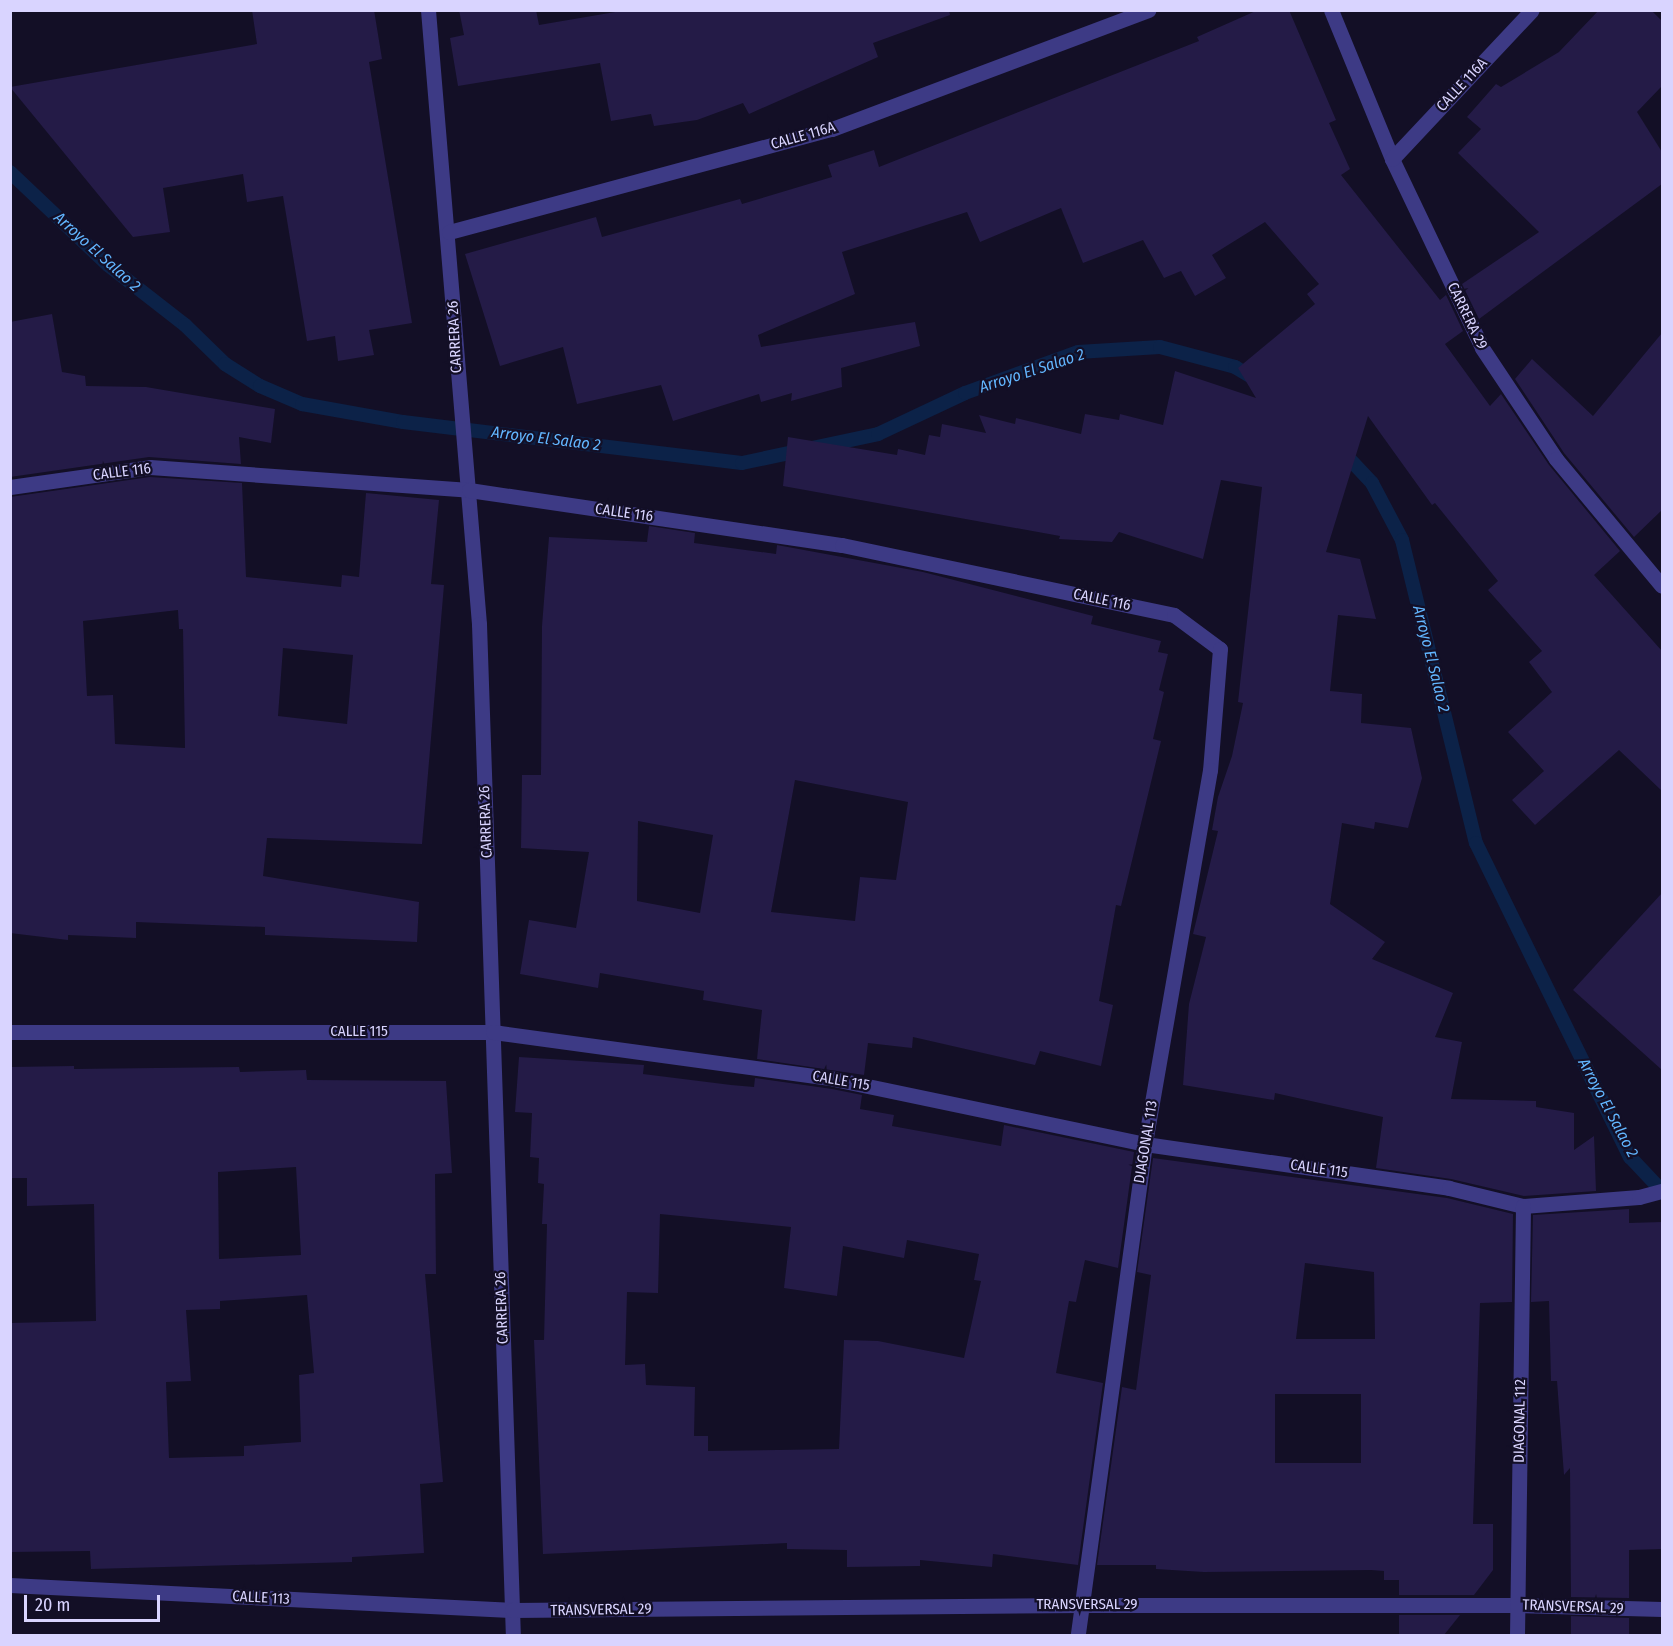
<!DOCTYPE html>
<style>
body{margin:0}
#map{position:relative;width:1673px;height:1646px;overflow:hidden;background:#130f26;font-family:"Fira Sans Condensed",sans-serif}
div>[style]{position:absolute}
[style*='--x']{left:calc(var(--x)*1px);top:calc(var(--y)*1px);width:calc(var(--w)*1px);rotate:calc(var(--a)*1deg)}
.stream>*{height:14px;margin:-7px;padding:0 7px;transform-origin:7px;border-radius:7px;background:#0c2248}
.building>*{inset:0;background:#241b47}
.minor>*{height:15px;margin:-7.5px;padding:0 7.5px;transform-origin:7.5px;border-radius:7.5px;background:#3d3a85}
span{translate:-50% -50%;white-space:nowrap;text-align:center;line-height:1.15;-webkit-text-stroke:4.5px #130f26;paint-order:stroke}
.street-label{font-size:15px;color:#d9d4ff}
.water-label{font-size:16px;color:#62b6ff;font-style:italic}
.frame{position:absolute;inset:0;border:12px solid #d9d4ff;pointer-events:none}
.scale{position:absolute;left:24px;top:1595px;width:136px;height:27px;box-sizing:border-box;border:3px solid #d9d4ff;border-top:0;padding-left:8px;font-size:18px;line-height:21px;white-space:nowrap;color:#d9d4ff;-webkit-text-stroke:4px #130f26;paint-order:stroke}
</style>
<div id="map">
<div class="stream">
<i style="--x:10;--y:172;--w:135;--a:43.5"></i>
<i style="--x:108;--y:265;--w:98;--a:37.9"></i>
<i style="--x:185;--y:325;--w:56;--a:44.3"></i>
<i style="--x:225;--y:364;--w:41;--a:32.2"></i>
<i style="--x:260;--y:386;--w:46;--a:23.2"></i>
<i style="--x:302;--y:404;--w:103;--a:10.1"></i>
<i style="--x:403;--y:422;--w:341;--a:6.9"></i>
<i style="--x:742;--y:463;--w:139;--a:-12"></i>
<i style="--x:878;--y:434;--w:96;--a:-25.2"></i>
<i style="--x:965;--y:393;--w:120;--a:-19.9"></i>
<i style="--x:1078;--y:352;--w:82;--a:-3.5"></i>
<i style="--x:1160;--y:347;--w:78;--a:14.9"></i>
<i style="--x:1235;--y:367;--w:21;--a:31"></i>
<i style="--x:1342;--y:451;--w:44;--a:46.8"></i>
<i style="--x:1372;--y:483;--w:64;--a:62.2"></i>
<i style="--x:1402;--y:540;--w:312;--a:76.3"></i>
<i style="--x:1476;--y:843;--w:350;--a:63.9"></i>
<i style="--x:1630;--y:1157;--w:47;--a:46.7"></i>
</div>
<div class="building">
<i style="clip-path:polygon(252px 10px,374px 10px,382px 59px,369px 62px,412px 323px,369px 330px,374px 355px,338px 361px,335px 336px,307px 341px,283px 196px,247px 202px,243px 174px,163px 188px,170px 232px,133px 237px,10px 87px,257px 44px)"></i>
<i style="clip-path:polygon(459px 10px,536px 10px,539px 25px,627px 10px,949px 10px,950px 15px,873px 43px,878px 57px,749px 114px,743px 103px,697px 120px,654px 126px,651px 114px,611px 121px,600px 63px,458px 86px,450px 38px,464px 35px)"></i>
<i style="clip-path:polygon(1258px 10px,1289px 10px,1336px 120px,1329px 123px,1350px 169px,1341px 175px,1440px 300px,1446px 295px,1463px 331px,1445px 344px,1490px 406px,1501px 394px,1549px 465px,1620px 551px,1594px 575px,1662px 651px,1662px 791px,1619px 750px,1535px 825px,1512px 800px,1544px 771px,1508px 732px,1552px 692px,1529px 662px,1542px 651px,1488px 590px,1498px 581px,1435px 503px,1432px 505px,1368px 416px,1326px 552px,1360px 559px,1376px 619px,1338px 615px,1330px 691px,1362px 694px,1361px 723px,1411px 728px,1422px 778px,1408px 828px,1375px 822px,1374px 829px,1342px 823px,1330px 904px,1385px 942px,1372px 959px,1453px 993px,1435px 1037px,1462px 1042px,1451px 1099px,1536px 1101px,1536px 1107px,1574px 1113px,1574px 1150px,1594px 1136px,1596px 1191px,1524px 1196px,1451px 1179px,1376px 1168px,1383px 1117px,1275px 1093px,1274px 1100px,1183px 1085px,1189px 1004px,1206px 937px,1193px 934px,1218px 831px,1212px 830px,1218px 797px,1232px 756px,1243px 703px,1238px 702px,1262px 487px,1221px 480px,1203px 559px,1119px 532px,1112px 542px,1059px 539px,1060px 536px,783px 486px,788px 437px,897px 455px,898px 449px,925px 455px,929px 435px,940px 437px,942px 424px,986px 433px,979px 415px,1015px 424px,1016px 418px,1081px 434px,1085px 414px,1119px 420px,1120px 414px,1163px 425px,1175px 371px,1256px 398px,1238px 368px,1315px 304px,1307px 294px,1319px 284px,1265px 222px,1212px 255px,1226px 278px,1195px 296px,1181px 271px,1164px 278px,1143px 240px,1083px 263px,1061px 208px,980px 242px,967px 212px,842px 252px,855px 294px,758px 335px,761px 347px,915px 322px,920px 346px,841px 368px,842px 387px,791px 401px,792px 393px,761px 402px,759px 394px,673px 421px,661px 385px,577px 404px,563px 347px,500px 366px,465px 254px,596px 217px,602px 237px,740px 199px,742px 204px,832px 177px,828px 165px,874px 150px,879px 167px,1199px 41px,1197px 37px)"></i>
<i style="clip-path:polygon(1599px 10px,1651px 10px,1662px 21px,1662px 86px,1637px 112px,1662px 152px,1662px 184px,1479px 319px,1462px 284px,1539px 232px,1458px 153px,1481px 129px,1467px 117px,1496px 84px,1501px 87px,1559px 52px)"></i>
<i style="clip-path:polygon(52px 314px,62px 372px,85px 376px,86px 386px,146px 387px,275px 409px,271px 443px,239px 437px,241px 464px,149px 457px,10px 477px,10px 322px)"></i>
<i style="clip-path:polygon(1662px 333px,1662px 510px,1634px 537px,1564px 453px,1515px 379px,1532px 359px,1593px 416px)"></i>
<i style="clip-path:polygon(evenodd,150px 477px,242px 483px,246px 577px,341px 587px,342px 575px,359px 577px,366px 493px,439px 500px,431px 584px,444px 585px,422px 844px,267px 838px,263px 876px,419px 902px,417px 942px,265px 935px,265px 927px,136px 922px,136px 938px,68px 935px,68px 940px,10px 933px,10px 497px,150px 477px,178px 610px,179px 629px,183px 629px,185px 748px,115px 744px,113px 695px,87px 696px,83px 621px,178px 610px,150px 477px,283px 648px,353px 655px,347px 724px,278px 716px,283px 648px)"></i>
<i style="clip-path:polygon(evenodd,649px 526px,695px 533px,694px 543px,776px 554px,777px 545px,923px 572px,1093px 616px,1091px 624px,1161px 641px,1158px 652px,1168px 654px,1159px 690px,1164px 692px,1153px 739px,1161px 741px,1121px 906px,1116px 905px,1099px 1001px,1113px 1005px,1101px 1066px,1040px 1051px,1035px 1065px,913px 1037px,912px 1048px,868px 1043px,864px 1075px,757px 1059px,762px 1010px,703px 1000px,704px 991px,600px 973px,598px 988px,520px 974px,529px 920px,576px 928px,589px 852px,521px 848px,522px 775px,541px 775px,542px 626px,549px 537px,647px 542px,649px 526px,795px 780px,908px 802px,896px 880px,860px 877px,855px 921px,771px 912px,795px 780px,649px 526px,638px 821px,713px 835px,700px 913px,637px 901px,638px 821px)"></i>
<i style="clip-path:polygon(1662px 893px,1662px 1070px,1573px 990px)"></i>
<i style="clip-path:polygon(evenodd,519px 1057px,644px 1065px,643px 1074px,731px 1085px,754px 1087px,755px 1078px,832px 1089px,862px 1095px,860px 1109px,894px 1115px,892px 1126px,1001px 1146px,1004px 1125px,1134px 1152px,1118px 1268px,1085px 1260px,1076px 1302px,1069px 1301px,1056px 1373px,1103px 1383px,1078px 1565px,993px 1554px,992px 1567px,920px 1560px,920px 1566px,847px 1567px,847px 1550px,787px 1549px,787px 1543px,543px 1554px,534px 1340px,544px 1340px,547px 1224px,542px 1224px,544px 1184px,538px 1183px,539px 1158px,530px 1157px,532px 1113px,515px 1112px,519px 1057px,660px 1214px,791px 1227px,784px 1288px,837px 1296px,843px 1246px,904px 1258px,907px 1240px,979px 1254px,974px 1280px,981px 1281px,964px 1358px,878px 1341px,844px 1340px,839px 1449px,708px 1451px,708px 1436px,694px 1436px,695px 1387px,646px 1385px,645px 1364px,625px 1365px,627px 1292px,658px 1293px,660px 1214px)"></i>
<i style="clip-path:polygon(evenodd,74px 1066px,74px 1069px,239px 1067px,240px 1072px,306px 1070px,307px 1080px,446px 1081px,452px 1173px,435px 1174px,436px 1274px,425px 1274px,443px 1482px,420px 1484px,424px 1553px,352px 1557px,352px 1562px,91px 1569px,90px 1551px,10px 1552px,10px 1323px,96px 1321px,94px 1204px,27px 1206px,27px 1178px,10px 1178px,10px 1067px,74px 1066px,296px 1167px,301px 1255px,219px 1259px,218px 1172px,296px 1167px,74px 1066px,307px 1295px,314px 1373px,299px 1375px,301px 1442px,244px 1446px,244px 1456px,169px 1458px,166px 1382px,191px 1381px,186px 1310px,220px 1309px,220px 1301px,307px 1295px)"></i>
<i style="clip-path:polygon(evenodd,1153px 1158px,1447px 1198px,1513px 1214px,1512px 1302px,1480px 1303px,1473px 1524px,1493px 1524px,1493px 1570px,1474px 1595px,1399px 1595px,1399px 1580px,1384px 1580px,1384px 1571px,1371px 1570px,1204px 1572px,1156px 1569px,1156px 1565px,1097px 1565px,1122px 1387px,1136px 1390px,1151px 1275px,1137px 1272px,1153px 1158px,1305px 1263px,1374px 1272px,1375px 1339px,1296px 1339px,1305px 1263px,1153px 1158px,1275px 1394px,1361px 1394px,1361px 1463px,1275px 1463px,1275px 1394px)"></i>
<i style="clip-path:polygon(1629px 1209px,1629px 1223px,1662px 1222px,1662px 1549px,1629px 1550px,1629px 1598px,1571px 1597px,1570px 1468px,1564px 1475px,1557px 1381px,1551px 1381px,1549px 1301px,1531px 1302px,1533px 1215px)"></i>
<i style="clip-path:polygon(1399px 1615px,1460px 1615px,1444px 1635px,1399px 1635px)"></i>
<i style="clip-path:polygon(1571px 1616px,1629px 1618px,1629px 1635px,1571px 1635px)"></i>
</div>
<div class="minor">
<i style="--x:428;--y:10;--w:616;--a:85.25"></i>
<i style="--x:479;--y:624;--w:1013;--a:88.08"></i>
<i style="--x:1331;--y:10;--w:161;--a:67.7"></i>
<i style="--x:1392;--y:159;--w:209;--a:64.5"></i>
<i style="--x:1482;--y:348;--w:133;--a:56.3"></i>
<i style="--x:1556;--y:459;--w:165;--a:50.2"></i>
<i style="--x:1392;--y:159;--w:204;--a:-46.8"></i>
<i style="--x:449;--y:232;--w:397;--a:-15.1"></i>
<i style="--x:832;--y:129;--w:338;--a:-20.6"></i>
<i style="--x:10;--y:487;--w:141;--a:-8.1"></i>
<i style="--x:150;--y:467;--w:320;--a:4.1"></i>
<i style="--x:469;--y:490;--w:377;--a:8.4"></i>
<i style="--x:842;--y:545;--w:339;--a:11.9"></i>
<i style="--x:1174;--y:615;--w:57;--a:36.5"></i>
<i style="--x:1220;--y:649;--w:121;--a:94.7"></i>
<i style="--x:1210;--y:770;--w:380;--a:99.9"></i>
<i style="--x:1145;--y:1144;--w:497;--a:97.8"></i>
<i style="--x:10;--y:1032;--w:483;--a:0"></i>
<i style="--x:493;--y:1032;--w:344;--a:7.8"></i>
<i style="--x:834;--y:1079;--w:318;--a:11.8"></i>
<i style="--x:1145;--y:1144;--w:307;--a:8.2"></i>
<i style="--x:1449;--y:1188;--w:76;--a:13.7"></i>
<i style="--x:1523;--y:1206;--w:116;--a:-4.4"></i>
<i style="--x:1639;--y:1197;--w:24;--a:-15"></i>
<i style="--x:10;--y:1585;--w:503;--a:2.85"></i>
<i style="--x:512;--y:1610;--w:570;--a:-0.5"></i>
<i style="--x:1082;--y:1605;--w:436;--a:0"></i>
<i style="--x:1518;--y:1605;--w:144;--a:1.6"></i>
<i style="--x:1517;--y:1636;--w:430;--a:-89.2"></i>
</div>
<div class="street-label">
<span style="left:1462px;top:85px;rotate:-47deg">CALLE 116A</span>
<span style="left:803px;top:136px;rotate:-16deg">CALLE 116A</span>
<span style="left:1467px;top:316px;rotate:64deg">CARRERA 29</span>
<span style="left:455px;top:337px;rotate:-93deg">CARRERA 26</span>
<span style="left:122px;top:472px;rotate:-7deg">CALLE 116</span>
<span style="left:624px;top:513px;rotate:8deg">CALLE 116</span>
<span style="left:1102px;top:600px;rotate:12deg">CALLE 116</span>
<span style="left:486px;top:822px;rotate:-92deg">CARRERA 26</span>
<span style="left:359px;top:1032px">CALLE 115</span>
<span style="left:841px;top:1081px;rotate:10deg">CALLE 115</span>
<span style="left:1146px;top:1142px;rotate:-81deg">DIAGONAL 113</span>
<span style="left:1319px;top:1169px;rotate:8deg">CALLE 115</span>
<span style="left:502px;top:1308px;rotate:-92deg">CARRERA 26</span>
<span style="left:1520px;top:1421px;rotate:-89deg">DIAGONAL 112</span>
<span style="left:261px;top:1598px;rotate:3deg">CALLE 113</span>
<span style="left:1087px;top:1605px">TRANSVERSAL 29</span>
<span style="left:1573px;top:1607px;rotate:2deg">TRANSVERSAL 29</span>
<span style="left:601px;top:1610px;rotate:-1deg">TRANSVERSAL 29</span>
</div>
<div class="water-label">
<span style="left:97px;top:252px;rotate:42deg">Arroyo El Salao 2</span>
<span style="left:1032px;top:371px;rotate:-18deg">Arroyo El Salao 2</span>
<span style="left:546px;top:439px;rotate:7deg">Arroyo El Salao 2</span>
<span style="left:1431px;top:659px;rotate:76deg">Arroyo El Salao 2</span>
<span style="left:1608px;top:1108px;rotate:62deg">Arroyo El Salao 2</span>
</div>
<div class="frame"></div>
<div class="scale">20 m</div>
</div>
